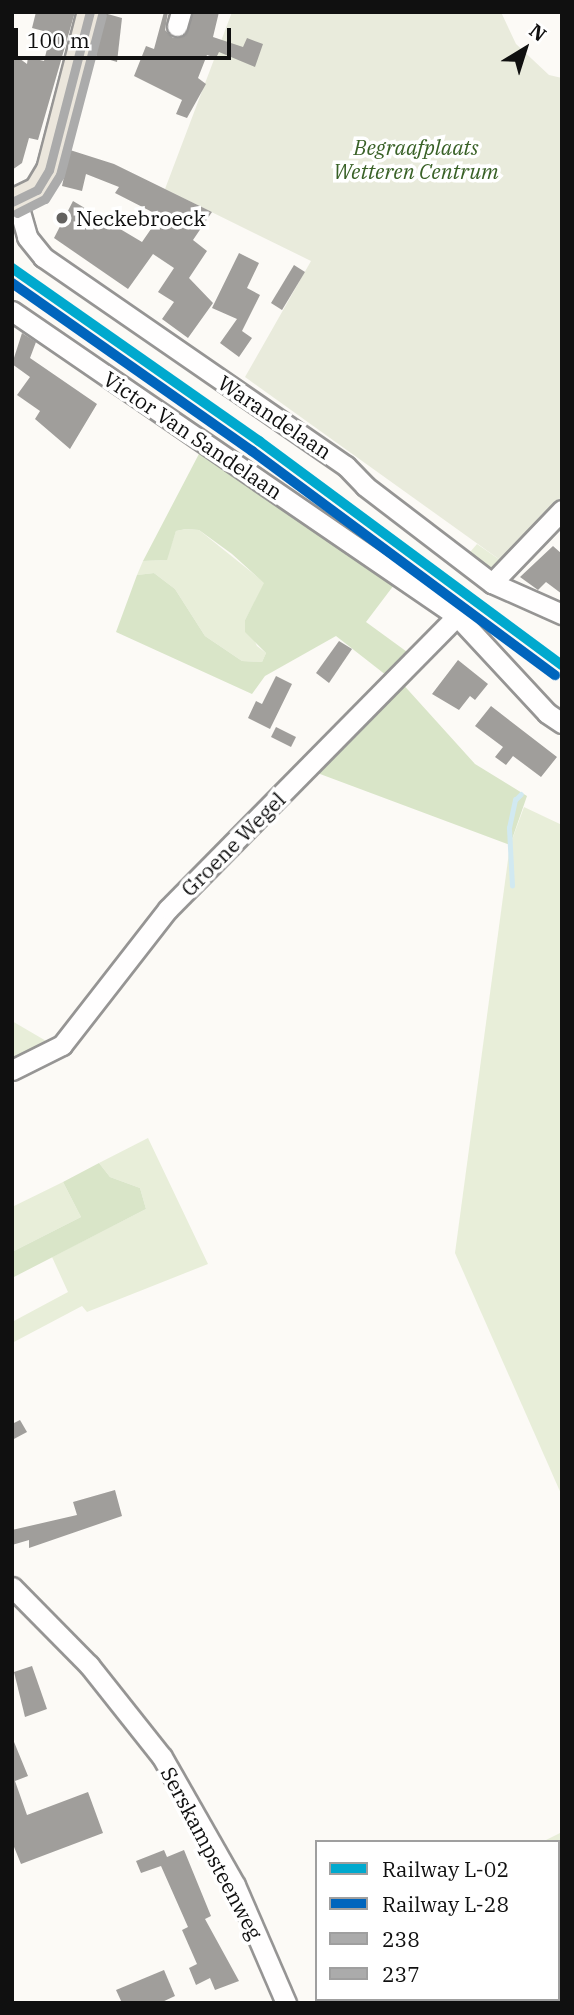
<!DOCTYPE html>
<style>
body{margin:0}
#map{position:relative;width:574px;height:2015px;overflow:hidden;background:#fcfaf6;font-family:"IBM Plex Serif",serif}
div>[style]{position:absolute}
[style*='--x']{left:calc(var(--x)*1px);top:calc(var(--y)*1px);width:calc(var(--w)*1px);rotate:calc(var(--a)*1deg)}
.green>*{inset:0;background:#e8eed9}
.forest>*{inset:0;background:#d9e5c8}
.cemetery>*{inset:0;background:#e9ebdc}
.stream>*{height:4.5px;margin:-2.25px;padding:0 2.25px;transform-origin:2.25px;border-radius:2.25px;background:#d1e9f1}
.building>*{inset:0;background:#a09e9b}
.roads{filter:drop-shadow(2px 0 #969594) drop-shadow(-2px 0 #969594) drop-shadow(0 2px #969594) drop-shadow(0 -2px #969594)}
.minor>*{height:19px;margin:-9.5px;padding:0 9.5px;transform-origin:9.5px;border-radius:9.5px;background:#fffefe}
.major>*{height:24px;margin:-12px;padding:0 12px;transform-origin:12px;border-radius:12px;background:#ebe6dc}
.bus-1>*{height:9px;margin:-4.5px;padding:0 4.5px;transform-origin:4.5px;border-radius:4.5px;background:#ababab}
.bus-2>*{height:9px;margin:-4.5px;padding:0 4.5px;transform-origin:4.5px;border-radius:4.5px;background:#ababab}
.rail-1>*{height:10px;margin:-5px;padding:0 5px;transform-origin:5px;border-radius:5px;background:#00a9ce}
.rail-2>*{height:10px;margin:-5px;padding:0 5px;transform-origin:5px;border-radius:5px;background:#0065bd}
.dots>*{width:19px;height:19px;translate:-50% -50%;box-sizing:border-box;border:4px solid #fff;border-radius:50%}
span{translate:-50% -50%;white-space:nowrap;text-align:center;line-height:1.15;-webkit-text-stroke:7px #fff;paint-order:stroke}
.park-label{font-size:21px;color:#396127;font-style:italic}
.poi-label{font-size:21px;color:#101010}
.left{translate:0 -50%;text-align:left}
.street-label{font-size:21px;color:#101010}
.frame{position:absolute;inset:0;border:14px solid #101010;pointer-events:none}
.legend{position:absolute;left:315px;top:1840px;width:245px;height:161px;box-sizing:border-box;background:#fff;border:2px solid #9f9f9f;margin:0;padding:9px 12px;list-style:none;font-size:21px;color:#101010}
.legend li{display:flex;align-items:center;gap:14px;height:35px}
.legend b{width:35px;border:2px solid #9f9f9f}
.north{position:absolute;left:490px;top:14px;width:70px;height:70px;-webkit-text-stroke:5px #fff;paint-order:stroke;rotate:38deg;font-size:19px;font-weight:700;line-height:28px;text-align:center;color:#101010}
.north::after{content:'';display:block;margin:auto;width:24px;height:32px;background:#101010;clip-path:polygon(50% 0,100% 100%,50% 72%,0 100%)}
.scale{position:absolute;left:14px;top:28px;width:217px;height:32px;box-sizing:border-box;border:4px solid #101010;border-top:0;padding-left:9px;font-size:21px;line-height:24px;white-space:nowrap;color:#101010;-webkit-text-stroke:5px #fff;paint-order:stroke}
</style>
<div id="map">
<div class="green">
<i style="clip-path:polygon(186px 529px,199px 530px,265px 583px,245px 620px,257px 646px,266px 653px,262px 662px,242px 661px,205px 636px,175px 589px,154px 573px,137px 575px,143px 561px,166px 560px,176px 531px)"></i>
<i style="clip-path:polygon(477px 544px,503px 562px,496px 568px,480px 569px,465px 558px)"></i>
<i style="clip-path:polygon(524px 807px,562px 825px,562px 1496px,455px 1253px,510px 845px)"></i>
<i style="clip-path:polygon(12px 1021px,53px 1045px,12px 1070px)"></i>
<i style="clip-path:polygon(148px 1138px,208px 1264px,87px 1312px,82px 1306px,12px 1343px,12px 1322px,68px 1292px,52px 1257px,146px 1209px,140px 1188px,110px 1177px,99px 1163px)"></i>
<i style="clip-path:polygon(63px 1182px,81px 1217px,12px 1252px,12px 1207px)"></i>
<i style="clip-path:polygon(562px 1832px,562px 1989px,558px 1842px,542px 1842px)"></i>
</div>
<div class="forest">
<i style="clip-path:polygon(201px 450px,397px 581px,366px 622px,414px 657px,391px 679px,336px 636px,265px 676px,252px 694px,116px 632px,137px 575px,154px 573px,175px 589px,205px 636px,242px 661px,262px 662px,266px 653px,245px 632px,245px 620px,264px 583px,232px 554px,199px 530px,186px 529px,176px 531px,167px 560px,143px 561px)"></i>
<i style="clip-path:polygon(400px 681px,475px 764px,527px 796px,510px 845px,312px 771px)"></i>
<i style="clip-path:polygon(99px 1163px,110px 1177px,140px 1188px,146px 1209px,12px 1278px,12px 1252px,81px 1217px,63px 1182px)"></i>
</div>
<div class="cemetery">
<i style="clip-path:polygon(232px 12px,501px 12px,516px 44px,549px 75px,562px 78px,562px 503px,503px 562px,245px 377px,311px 261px,165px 189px)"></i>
</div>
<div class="stream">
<i style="--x:512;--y:886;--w:58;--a:-93"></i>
<i style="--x:509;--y:828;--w:29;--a:-78"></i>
<i style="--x:515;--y:800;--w:8;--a:-45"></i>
</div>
<div class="building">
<i style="clip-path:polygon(36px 12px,75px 12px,38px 140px,29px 138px,22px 163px,12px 170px,12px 53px,27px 64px,28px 57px,44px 61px,51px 33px,32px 28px)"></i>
<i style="clip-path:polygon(164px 12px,168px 12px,165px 30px,173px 38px,186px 34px,193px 12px,219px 12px,213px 37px,243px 47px,247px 38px,263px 44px,255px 67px,219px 52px,216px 58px,207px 55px,198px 78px,206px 84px,187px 118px,176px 114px,182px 100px,134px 76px,146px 46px,154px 49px)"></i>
<i style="clip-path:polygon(104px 13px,122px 18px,117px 62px,94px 55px)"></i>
<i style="clip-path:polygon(70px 150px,114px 164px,212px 212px,193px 240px,207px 251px,189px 278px,213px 303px,188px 338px,162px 319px,174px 302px,158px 292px,174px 268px,153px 254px,128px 289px,54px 238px,73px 201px,142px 242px,160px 216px,115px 193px,119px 187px,86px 174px,82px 191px,62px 186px)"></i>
<i style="clip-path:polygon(239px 253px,259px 263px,247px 288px,260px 295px,242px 331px,252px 338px,239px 357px,220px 343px,237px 319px,212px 308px)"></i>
<i style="clip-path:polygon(294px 265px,305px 272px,282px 310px,271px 303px)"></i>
<i style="clip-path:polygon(22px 333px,36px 342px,30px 358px,97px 404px,70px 449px,35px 419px,40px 411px,17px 395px,30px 377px,12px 364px)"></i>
<i style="clip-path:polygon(553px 546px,562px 554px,562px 594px,546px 582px,538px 590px,520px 577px)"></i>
<i style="clip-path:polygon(339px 641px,352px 649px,329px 683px,316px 673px)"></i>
<i style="clip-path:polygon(458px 660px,488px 684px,475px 700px,470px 696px,459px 710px,432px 694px)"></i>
<i style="clip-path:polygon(276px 676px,292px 684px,270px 729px,248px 718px,256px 701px,262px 704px)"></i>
<i style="clip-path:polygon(491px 706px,557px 757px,541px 777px,513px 756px,506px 765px,495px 757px,503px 747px,475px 726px)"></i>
<i style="clip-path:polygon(276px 727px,296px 737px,291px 747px,271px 737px)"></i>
<i style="clip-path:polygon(20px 1420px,27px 1432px,12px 1440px,12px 1424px)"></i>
<i style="clip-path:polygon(115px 1490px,122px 1516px,29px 1548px,29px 1540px,12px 1545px,12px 1530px,77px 1515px,73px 1502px)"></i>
<i style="clip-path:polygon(32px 1666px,47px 1709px,25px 1717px,14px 1672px)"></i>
<i style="clip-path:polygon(12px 1737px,28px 1776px,15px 1781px,27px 1815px,88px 1792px,103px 1833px,21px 1864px,12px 1842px)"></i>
<i style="clip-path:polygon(164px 1850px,167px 1857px,184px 1850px,211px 1916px,205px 1919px,239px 1981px,215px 1990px,210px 1978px,196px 1985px,189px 1968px,197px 1964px,182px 1930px,188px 1927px,161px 1866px,141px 1873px,136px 1861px)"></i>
<i style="clip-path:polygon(164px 1970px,175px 1996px,160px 2003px,122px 2003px,116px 1990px)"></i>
</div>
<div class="roads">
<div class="minor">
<i style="--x:177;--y:26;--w:15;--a:-74"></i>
<i style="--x:17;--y:201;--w:37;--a:74"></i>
<i style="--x:27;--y:237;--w:26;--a:51"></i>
<i style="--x:43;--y:257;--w:368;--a:34.6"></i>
<i style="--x:346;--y:466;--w:28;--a:46"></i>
<i style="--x:365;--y:486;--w:160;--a:37.4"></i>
<i style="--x:492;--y:583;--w:77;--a:23.9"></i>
<i style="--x:12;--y:311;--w:539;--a:34.43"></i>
<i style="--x:457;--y:616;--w:132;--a:47.1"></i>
<i style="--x:547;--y:713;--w:18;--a:34"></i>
<i style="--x:492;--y:583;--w:101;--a:-46.2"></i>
<i style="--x:12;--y:1070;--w:56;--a:-26.6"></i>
<i style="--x:62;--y:1045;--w:172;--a:-52.1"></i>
<i style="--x:168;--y:909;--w:412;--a:-45.4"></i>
<i style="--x:12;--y:1587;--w:110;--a:45.4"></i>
<i style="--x:89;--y:1665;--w:117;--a:51.6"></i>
<i style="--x:162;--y:1757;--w:147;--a:60.3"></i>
<i style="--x:235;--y:1885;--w:129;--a:66.6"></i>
</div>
<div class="major">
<i style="--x:12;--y:202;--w:28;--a:-26"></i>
<i style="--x:37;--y:190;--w:23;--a:-59"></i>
<i style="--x:49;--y:170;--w:163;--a:-75.5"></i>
</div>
</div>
<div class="bus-1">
<i style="--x:12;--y:202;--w:28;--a:-26"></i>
<i style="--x:37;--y:190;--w:23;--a:-59"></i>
<i style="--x:49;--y:170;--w:163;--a:-75.5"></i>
</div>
<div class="bus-2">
<i style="--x:17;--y:213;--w:31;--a:-27"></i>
<i style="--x:45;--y:199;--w:28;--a:-58"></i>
<i style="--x:60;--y:175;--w:165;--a:-75.3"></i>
</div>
<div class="rail-1">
<i style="--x:12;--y:268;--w:302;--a:35"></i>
<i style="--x:259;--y:441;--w:377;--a:36.5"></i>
</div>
<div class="rail-2">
<i style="--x:12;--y:283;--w:293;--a:35"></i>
<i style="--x:252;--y:451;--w:377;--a:36.5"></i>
</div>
<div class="dots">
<i style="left:62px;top:218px;background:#636260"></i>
</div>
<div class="park-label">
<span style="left:416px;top:159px">Begraafplaats<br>Wetteren Centrum</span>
</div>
<div class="poi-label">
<span class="left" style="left:76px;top:218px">Neckebroeck</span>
</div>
<div class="street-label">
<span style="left:275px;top:417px;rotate:34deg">Warandelaan</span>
<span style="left:193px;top:435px;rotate:34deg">Victor Van Sandelaan</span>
<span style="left:233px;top:844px;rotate:-45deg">Groene Wegel</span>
<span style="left:212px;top:1853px;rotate:62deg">Serskampsteenweg</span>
</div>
<div class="frame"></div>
<ul class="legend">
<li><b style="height:9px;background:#00a9ce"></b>Railway L-02</li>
<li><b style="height:9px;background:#0065bd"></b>Railway L-28</li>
<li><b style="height:9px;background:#ababab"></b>238</li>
<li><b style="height:9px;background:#ababab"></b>237</li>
</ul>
<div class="north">N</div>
<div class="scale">100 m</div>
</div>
